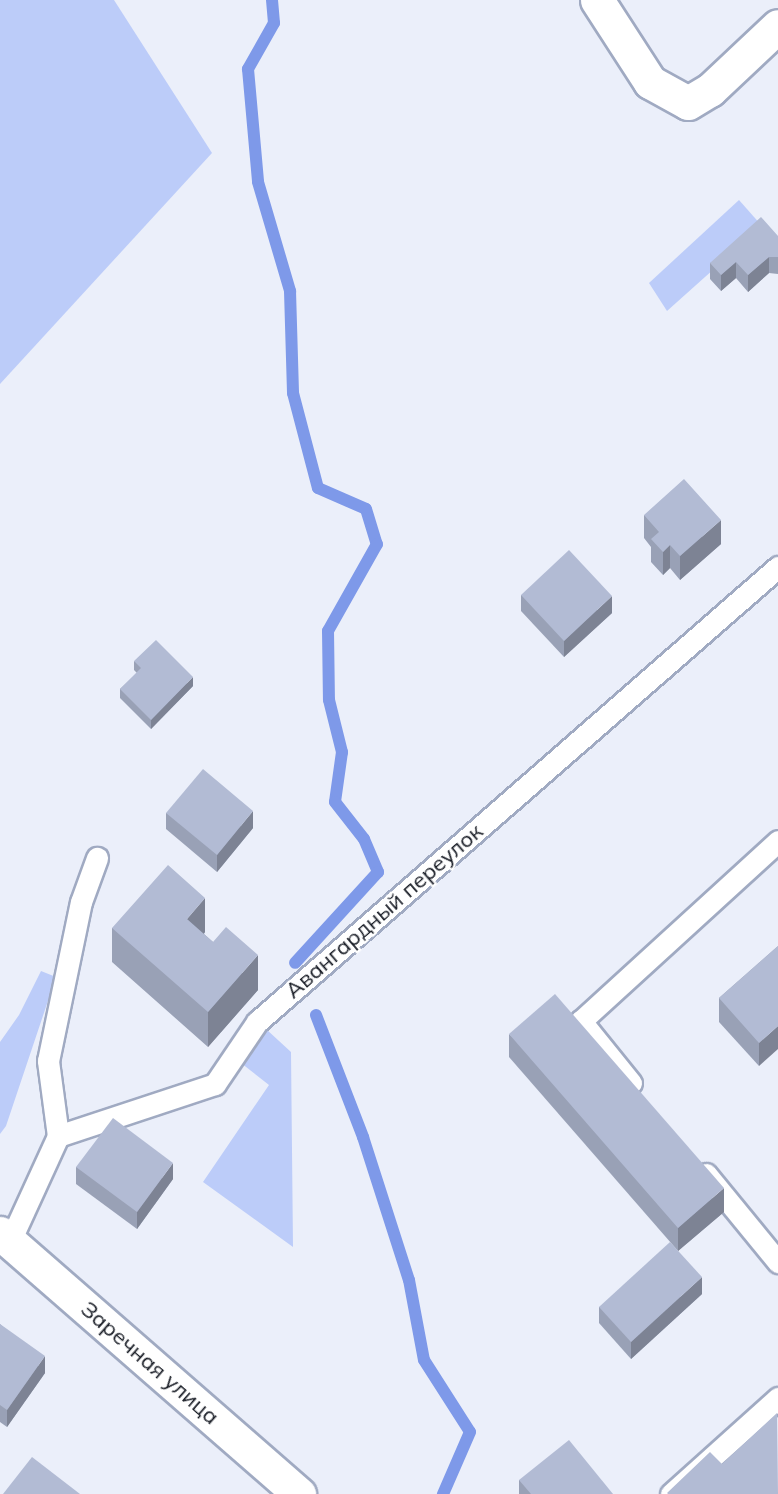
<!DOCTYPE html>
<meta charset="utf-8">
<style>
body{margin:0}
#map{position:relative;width:778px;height:1494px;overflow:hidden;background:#ebeffa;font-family:Mulish,sans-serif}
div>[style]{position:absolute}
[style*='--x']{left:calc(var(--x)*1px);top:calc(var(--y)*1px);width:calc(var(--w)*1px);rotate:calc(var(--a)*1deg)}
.green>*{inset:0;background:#bcccf9}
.stream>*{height:12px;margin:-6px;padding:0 6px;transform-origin:6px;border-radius:6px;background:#7e99e9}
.roads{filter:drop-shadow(2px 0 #a0aac2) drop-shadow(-2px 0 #a0aac2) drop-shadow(0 2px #a0aac2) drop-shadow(0 -2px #a0aac2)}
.lane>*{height:21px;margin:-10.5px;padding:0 10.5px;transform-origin:10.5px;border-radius:10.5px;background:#fff}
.street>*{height:33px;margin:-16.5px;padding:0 16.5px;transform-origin:16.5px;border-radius:16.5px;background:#fff}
.secondary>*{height:33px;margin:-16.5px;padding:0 16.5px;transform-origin:16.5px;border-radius:16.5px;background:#fff}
.wall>*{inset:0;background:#99a1b6}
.shaded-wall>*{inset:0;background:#7d8394}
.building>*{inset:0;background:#b2bbd4}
span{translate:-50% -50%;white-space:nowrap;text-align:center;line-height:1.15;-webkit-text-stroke:4.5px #fff;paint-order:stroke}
.street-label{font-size:22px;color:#161a23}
</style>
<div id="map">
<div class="green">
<i style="clip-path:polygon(0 0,114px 0,212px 153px,0 384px)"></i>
<i style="clip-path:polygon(739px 200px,762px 226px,667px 311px,649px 283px)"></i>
<i style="clip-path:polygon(41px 971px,56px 977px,6px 1126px,0 1134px,0 1042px,19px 1015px)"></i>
<i style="clip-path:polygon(266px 1029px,291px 1052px,293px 1247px,203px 1182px,269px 1085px,241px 1063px)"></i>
</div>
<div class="stream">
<i style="--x:272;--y:0;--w:23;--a:85"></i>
<i style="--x:274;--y:23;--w:53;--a:119.5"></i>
<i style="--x:248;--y:69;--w:113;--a:84.9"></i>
<i style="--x:258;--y:182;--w:114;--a:73.6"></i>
<i style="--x:290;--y:291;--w:102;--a:88.3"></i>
<i style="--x:293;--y:393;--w:98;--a:75.3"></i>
<i style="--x:318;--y:488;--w:52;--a:23.6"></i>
<i style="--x:366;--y:509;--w:37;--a:73"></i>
<i style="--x:377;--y:544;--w:100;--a:119.4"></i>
<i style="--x:328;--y:631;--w:69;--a:89.2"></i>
<i style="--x:329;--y:700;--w:54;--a:76"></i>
<i style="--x:342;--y:752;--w:50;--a:98"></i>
<i style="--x:335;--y:802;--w:47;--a:51.9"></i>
<i style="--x:364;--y:839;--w:36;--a:67"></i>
<i style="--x:378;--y:872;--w:123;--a:132.4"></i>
<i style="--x:316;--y:1015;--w:131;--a:68.9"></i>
<i style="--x:363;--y:1137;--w:150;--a:72.2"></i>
<i style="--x:409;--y:1280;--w:81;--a:79.4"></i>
<i style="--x:424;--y:1360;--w:85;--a:57.4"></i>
<i style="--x:470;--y:1432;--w:68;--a:113.5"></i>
</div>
<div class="roads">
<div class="lane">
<i style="--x:631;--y:1083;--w:80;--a:-128.9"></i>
<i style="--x:581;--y:1021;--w:267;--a:-42.4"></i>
<i style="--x:58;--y:1136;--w:76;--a:-97.6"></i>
<i style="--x:48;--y:1061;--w:162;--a:-78.3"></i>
<i style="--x:81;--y:902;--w:47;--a:-70"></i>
<i style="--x:706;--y:1174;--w:114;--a:50.7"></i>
<i style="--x:10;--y:1241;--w:115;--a:-65.4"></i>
<i style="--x:58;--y:1136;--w:165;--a:-18.3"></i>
<i style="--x:215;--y:1084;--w:75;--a:-55.9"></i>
<i style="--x:257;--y:1022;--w:692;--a:-41.13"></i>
<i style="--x:671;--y:1494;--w:144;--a:-41.9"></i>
</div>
<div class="street">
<i style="--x:597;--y:0;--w:98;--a:57.1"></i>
<i style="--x:650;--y:82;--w:43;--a:28.9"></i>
<i style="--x:688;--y:103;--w:26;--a:-31"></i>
<i style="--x:710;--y:90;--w:93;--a:-43.3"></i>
</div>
<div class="secondary">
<i style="--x:0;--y:1233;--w:397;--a:41.1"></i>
</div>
</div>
<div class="wall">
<i style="clip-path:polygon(778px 236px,778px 274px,769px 273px,748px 292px,736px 278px,721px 291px,710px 279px,710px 263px)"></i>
<i style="clip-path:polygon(644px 515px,721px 544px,680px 580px,670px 568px,663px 575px,651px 562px,651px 547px,644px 538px)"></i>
<i style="clip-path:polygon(521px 595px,612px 613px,564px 657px,521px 611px)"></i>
<i style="clip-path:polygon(134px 661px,193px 686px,151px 729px,120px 698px,120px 689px,137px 673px,134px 670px)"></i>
<i style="clip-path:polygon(166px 813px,253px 828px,217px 872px,166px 829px)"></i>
<i style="clip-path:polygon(112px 928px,205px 932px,204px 934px,213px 942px,258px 990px,208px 1047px,112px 962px)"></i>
<i style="clip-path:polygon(778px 946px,759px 1066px,719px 1022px,719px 998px)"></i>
<i style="clip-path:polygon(509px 1034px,724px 1212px,678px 1251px,509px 1057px)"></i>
<i style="clip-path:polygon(76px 1167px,173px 1179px,137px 1229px,76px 1184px)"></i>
<i style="clip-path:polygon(702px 1294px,631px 1359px,599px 1323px,599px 1307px)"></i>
<i style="clip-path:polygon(0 1324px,45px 1373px,7px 1427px,0 1422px)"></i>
<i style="clip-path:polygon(519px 1480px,613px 1494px,519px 1494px)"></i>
</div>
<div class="shaded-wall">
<i style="clip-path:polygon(769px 257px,769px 273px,748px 292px,748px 275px)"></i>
<i style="clip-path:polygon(736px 262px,736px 278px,721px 291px,721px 275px)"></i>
<i style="clip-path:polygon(721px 520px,721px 544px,680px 580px,680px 556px)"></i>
<i style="clip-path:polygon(670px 545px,670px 568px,663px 575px,663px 552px)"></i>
<i style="clip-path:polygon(612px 596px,612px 613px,564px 657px,564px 641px)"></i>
<i style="clip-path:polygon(193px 677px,193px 686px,151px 729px,151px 720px)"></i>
<i style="clip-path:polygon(253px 811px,253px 828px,217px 872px,217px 855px)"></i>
<i style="clip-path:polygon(205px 898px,205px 932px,187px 953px,187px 919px)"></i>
<i style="clip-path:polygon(258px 955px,258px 990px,208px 1047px,208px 1012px)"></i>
<i style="clip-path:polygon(778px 1026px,778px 1049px,759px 1066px,759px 1043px)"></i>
<i style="clip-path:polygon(173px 1163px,173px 1179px,137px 1229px,137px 1212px)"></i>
<i style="clip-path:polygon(724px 1188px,724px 1212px,678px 1251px,678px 1228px)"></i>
<i style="clip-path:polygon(702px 1277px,702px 1294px,631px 1359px,631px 1342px)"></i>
<i style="clip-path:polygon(45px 1356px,45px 1373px,7px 1427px,7px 1410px)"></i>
</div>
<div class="building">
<i style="clip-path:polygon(761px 217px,778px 236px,778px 257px,769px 257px,748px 275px,736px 262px,721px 275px,710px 263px)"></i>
<i style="clip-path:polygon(684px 479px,721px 520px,680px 556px,670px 545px,663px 552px,651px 539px,659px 532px,644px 515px)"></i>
<i style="clip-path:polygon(569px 550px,612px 596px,564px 641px,521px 595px)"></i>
<i style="clip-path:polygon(156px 640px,193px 677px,151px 720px,120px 689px,141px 668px,134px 661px)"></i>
<i style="clip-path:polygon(203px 769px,253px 811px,217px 855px,166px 813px)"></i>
<i style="clip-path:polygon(168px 865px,205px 898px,187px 919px,213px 942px,226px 927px,258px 955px,208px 1012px,112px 928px)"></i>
<i style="clip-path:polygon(778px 946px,778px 1026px,759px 1043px,719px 998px)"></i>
<i style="clip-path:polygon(555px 994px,724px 1188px,678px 1228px,509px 1034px)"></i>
<i style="clip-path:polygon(113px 1118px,173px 1163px,137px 1212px,76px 1167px)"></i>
<i style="clip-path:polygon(670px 1242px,702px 1277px,631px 1342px,599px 1307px)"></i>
<i style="clip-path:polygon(0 1324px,45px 1356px,7px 1410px,0 1405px)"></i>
<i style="clip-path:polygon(777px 1413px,778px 1494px,668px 1494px,667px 1493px,710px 1452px,722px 1464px)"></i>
<i style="clip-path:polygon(569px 1440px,613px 1494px,531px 1494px,519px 1480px)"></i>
<i style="clip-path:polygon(32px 1457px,80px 1494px,3px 1494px)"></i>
</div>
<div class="street-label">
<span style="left:384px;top:911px;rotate:-41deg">Авангардный переулок</span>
<span style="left:150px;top:1363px;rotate:41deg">Заречная улица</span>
</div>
</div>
